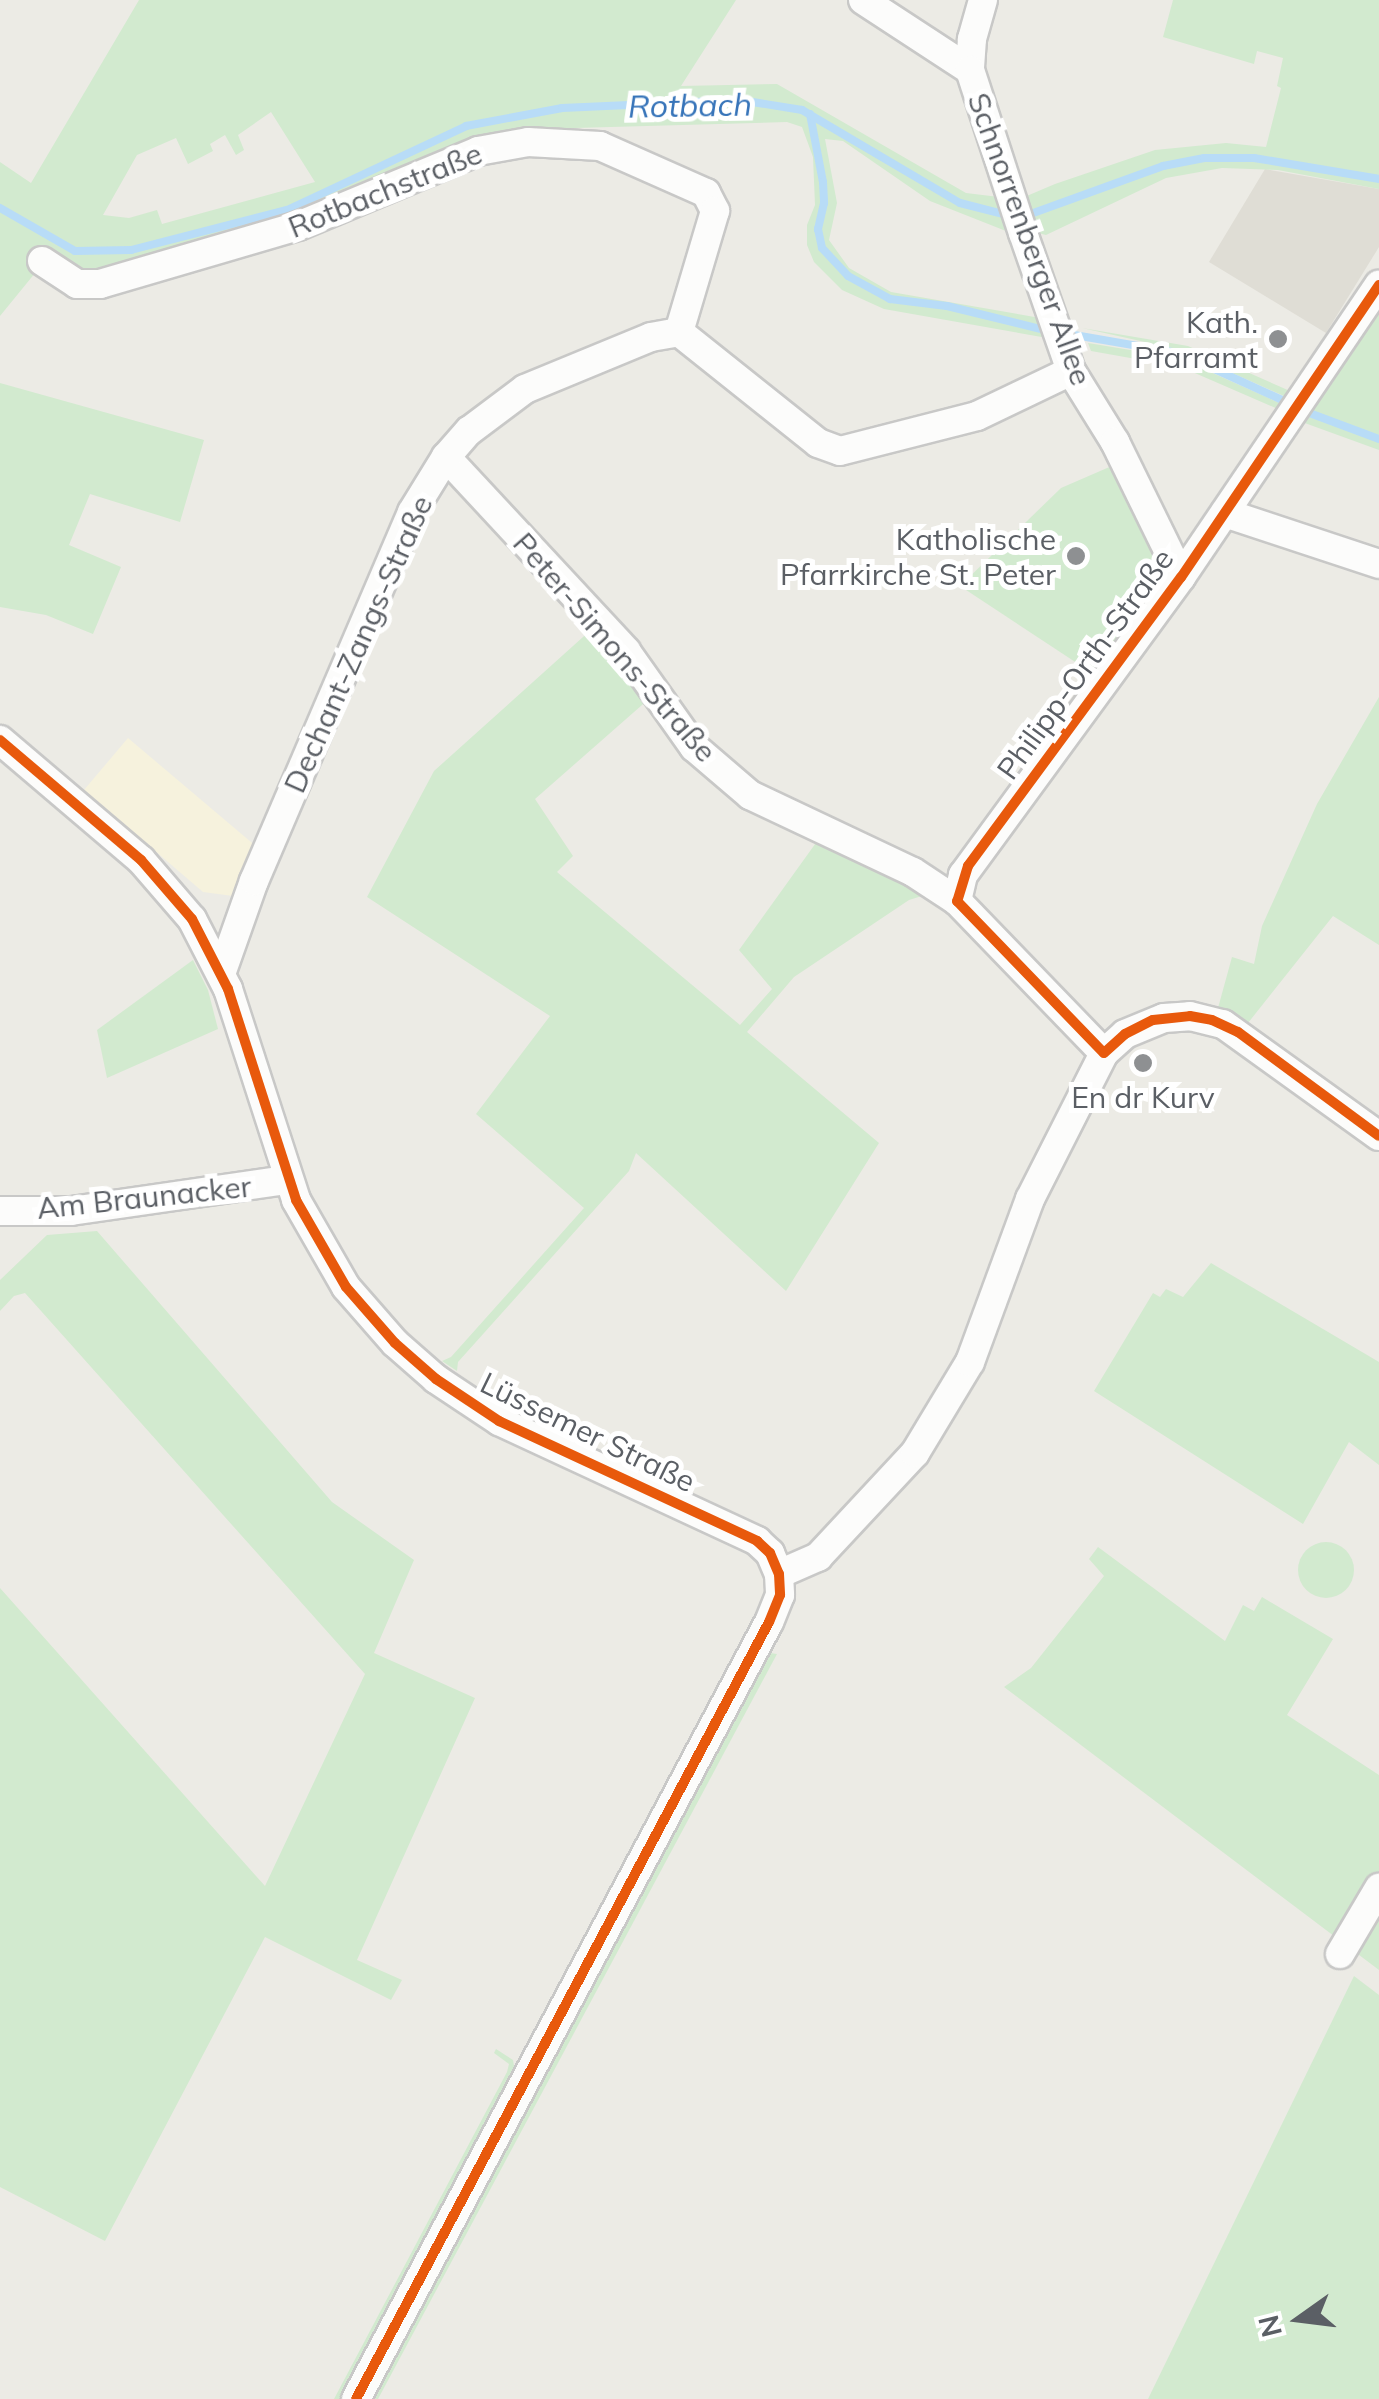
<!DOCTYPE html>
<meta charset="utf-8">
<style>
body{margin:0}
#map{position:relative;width:1379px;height:2399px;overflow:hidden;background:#ecebe5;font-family:Mulish,sans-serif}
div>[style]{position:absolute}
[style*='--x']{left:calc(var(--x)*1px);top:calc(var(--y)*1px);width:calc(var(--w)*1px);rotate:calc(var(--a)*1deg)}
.commercial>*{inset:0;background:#f6f2dd}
.education>*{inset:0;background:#dfddd5}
.green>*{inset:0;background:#d2eacf}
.round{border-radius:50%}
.stream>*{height:8px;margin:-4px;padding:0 4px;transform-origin:4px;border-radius:4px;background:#b8dcf7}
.roads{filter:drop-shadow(2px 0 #c8c8c7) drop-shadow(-2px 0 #c8c8c7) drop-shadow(0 2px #c8c8c7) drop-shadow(0 -2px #c8c8c7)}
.minor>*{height:28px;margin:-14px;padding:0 14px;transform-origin:14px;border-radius:14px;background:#fcfcfb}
.cycleway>*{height:10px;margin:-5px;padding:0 5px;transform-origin:5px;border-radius:5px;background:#e8590c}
.dots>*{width:28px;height:28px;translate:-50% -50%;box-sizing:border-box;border:5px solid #fff;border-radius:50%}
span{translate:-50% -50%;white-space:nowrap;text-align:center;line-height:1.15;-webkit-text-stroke:10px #fff;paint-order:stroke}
.street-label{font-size:30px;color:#5b5f65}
.poi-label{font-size:30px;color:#5b5f65}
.right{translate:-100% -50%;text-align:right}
.water-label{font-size:32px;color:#3774b9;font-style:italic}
.north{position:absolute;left:1249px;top:2269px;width:100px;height:100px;-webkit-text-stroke:8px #fff;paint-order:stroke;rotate:256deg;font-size:28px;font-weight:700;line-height:40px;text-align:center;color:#5b5f65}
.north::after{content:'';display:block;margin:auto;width:35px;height:45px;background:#5b5f65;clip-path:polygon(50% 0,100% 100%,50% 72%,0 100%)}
</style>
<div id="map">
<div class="commercial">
<i style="clip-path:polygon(128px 738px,257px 847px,233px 896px,203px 892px,84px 790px)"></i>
</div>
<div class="education">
<i style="clip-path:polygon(1265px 169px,1379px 189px,1379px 247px,1326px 333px,1209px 262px)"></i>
</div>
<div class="green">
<i style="clip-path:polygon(evenodd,139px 0,736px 0,681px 86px,777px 84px,966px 193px,999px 197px,1011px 233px,930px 201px,843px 141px,825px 139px,837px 203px,829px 240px,849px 268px,891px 292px,1046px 319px,1053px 339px,884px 309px,842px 290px,814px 262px,807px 245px,807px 225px,815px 205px,813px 157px,802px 127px,787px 122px,575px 128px,513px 136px,308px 231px,79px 299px,63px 292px,40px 267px,0 316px,0 162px,31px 183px,139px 0,271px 112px,315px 182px,162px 224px,157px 210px,129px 218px,103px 215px,137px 155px,176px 138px,188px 164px,213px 151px,210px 144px,225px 135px,236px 155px,244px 150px,238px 135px,271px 112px)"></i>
<i style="clip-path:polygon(1173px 0,1379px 0,1379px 189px,1278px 170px,1222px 168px,1166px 178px,1046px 235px,1034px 232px,1022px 198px,1055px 184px,1155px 150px,1226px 143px,1266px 147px,1281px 88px,1277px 86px,1283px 58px,1257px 51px,1254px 64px,1163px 37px)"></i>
<i style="clip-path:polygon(1379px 307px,1379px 450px,1302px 422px)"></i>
<i style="clip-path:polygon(1082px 328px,1188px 346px,1290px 391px,1286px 397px,1181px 350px)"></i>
<i style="clip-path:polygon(1088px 343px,1179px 358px,1282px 404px,1278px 409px,1181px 367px,1091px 351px)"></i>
<i style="clip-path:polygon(0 383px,204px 440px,180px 522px,90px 494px,69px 545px,121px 567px,93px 634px,46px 615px,0 607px)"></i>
<i style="clip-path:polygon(1114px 465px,1163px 577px,1095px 675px,960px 586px,1061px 488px)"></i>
<i style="clip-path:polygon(593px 628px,650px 698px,535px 799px,573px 856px,557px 872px,740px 1025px,772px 989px,739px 950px,818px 840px,925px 895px,909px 900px,794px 977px,747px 1032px,879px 1143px,786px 1291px,636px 1153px,629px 1171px,458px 1362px,457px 1371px,442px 1361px,451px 1357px,584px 1208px,476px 1114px,550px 1016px,367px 897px,434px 771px)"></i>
<i style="clip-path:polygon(1379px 697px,1379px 945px,1333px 916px,1248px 1023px,1218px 1008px,1232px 957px,1254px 964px,1262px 926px,1317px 804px)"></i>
<i style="clip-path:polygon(193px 960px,208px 990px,218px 1029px,107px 1078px,97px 1030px)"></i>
<i style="clip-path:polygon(97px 1231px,332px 1502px,414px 1560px,374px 1653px,475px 1698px,357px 1960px,402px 1980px,391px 2000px,265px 1937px,105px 2241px,0 2187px,0 1588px,265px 1886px,365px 1674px,25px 1293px,14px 1296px,0 1311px,0 1280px,47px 1235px)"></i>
<i style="clip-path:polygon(1211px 1263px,1379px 1362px,1379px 1465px,1349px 1442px,1303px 1524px,1094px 1391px,1153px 1293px,1160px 1297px,1166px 1289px,1183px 1297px)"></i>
<i class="round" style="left:1298px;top:1542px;width:56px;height:56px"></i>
<i style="clip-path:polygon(1098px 1547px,1225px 1641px,1243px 1605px,1254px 1611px,1262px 1597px,1333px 1639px,1287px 1715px,1379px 1775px,1379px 1970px,1004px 1687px,1031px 1668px,1104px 1576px,1089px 1559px)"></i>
<i style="clip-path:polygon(770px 1653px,777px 1654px,378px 2399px,370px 2399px,749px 1684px)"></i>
<i style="clip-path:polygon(1354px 1976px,1379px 1995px,1379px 2399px,1148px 2399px)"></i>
<i style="clip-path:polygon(496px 2049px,513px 2060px,515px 2072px,343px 2399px,334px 2399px,507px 2072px,509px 2064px,494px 2053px)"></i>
</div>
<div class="stream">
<i style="--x:810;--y:114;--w:69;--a:79.2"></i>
<i style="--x:823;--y:182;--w:21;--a:87"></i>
<i style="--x:824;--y:203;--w:27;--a:103"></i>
<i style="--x:818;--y:229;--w:19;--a:78"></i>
<i style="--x:822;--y:248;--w:38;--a:47"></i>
<i style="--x:848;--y:276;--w:48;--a:28.7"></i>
<i style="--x:890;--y:299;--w:57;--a:7"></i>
<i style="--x:947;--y:306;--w:105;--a:13.8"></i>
<i style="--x:0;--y:208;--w:86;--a:29.8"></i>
<i style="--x:75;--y:251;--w:56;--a:-1"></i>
<i style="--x:131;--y:250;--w:161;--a:-14.4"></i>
<i style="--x:287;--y:210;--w:198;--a:-25.1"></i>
<i style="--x:466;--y:126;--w:98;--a:-10.6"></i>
<i style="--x:562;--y:108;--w:178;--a:-2.6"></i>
<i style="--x:740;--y:100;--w:63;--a:9.2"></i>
<i style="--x:802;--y:110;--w:183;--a:30.5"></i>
<i style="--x:960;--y:203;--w:53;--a:14.3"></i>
<i style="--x:1025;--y:216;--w:147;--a:-19.9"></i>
<i style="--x:1163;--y:166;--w:42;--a:-11"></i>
<i style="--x:1204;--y:158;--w:50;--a:0"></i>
<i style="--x:1254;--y:158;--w:127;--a:9.5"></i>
<i style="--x:1063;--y:333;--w:118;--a:9.8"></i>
<i style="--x:1179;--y:353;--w:123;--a:24.5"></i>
<i style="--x:1304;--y:411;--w:80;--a:20.5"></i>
</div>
<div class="roads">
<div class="minor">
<i style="--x:863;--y:0;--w:128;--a:33.2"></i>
<i style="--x:983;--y:0;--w:41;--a:105.8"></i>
<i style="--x:972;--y:39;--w:31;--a:94"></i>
<i style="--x:970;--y:70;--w:171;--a:72"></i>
<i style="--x:1023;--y:233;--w:146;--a:70.8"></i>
<i style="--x:1071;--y:371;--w:84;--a:58.2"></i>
<i style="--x:1115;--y:442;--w:150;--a:63.9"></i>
<i style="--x:42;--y:261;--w:42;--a:33.3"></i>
<i style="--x:77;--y:284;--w:23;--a:0"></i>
<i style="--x:100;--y:284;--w:206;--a:-16.3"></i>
<i style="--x:298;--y:226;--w:195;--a:-22.6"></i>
<i style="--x:478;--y:151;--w:51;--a:-10.2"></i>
<i style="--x:528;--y:142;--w:72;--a:3.2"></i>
<i style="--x:600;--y:146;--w:116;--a:23.9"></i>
<i style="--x:706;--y:193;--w:20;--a:63"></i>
<i style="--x:715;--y:211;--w:126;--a:106.6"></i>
<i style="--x:679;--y:332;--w:178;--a:38.6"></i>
<i style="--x:818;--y:443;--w:23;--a:20"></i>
<i style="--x:840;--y:451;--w:141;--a:-14.3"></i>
<i style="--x:977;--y:416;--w:104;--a:-25.6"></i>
<i style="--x:446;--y:457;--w:265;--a:47.1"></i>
<i style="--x:626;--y:651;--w:118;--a:54.7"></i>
<i style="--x:694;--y:747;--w:74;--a:40.6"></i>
<i style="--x:750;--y:795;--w:180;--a:25.3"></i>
<i style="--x:913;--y:872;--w:53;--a:33.4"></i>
<i style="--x:1225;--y:513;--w:162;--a:18.3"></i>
<i style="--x:0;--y:740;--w:185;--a:40.4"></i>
<i style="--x:141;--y:860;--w:78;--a:49.2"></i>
<i style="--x:192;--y:919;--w:79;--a:62.8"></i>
<i style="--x:228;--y:989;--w:222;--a:72.1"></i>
<i style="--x:296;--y:1200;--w:100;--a:60.1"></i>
<i style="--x:346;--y:1287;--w:74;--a:48.8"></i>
<i style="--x:395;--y:1343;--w:55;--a:41.3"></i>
<i style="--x:436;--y:1379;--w:76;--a:33.7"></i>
<i style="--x:499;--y:1421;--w:285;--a:24.9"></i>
<i style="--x:757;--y:1541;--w:18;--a:43"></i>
<i style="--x:770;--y:1553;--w:23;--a:67"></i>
<i style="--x:779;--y:1574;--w:21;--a:87"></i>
<i style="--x:780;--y:1595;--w:29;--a:112"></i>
<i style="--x:769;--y:1622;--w:880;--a:117.99"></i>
<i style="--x:221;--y:974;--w:99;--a:-70.5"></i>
<i style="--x:254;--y:881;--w:401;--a:-66.8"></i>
<i style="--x:412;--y:512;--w:65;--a:-58.3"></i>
<i style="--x:446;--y:457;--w:35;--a:-49"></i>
<i style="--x:469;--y:431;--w:70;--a:-36.9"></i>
<i style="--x:525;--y:389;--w:136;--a:-22.4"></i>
<i style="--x:651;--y:337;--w:28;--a:-10"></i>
<i style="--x:1104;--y:1053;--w:211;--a:-134"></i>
<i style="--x:957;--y:901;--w:27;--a:-77"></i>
<i style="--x:963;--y:875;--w:369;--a:-53.8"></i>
<i style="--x:1181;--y:577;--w:353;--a:-55.9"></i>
<i style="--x:0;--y:1211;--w:71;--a:0"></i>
<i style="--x:71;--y:1211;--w:218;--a:-8.2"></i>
<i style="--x:779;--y:1574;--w:43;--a:-23.6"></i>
<i style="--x:818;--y:1557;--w:142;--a:-47"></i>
<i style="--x:915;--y:1453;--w:106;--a:-58.9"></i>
<i style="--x:970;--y:1362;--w:174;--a:-69.8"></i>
<i style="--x:1030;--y:1199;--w:164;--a:-63.1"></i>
<i style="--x:1104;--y:1053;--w:28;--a:-42"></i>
<i style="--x:1125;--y:1034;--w:42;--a:-22.3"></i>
<i style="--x:1164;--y:1018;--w:26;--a:-4"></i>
<i style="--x:1190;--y:1016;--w:34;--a:14"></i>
<i style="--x:1223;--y:1024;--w:192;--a:35.7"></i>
<i style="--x:1340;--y:1954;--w:77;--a:-59.4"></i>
</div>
</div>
<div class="cycleway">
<i style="--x:1379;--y:285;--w:353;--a:124.1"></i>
<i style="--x:1181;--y:577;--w:359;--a:126.4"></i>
<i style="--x:968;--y:866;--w:37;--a:107"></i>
<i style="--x:957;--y:901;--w:211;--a:46"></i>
<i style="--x:1104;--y:1053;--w:28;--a:-42"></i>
<i style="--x:1125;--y:1034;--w:31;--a:-27"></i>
<i style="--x:1153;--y:1020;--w:37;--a:-6"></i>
<i style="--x:1190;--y:1016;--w:22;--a:10"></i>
<i style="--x:1212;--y:1020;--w:29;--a:25"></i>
<i style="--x:1238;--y:1032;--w:175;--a:36.4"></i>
<i style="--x:0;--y:740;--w:185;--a:40.4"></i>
<i style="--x:141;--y:860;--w:78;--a:49.2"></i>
<i style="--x:192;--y:919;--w:79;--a:62.8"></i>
<i style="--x:228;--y:989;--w:222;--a:72.1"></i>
<i style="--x:296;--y:1200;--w:100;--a:60.1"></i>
<i style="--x:346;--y:1287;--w:74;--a:48.8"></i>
<i style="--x:395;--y:1343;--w:55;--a:41.3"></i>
<i style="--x:436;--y:1379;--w:76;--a:33.7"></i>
<i style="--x:499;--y:1421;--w:285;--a:24.9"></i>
<i style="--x:757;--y:1541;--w:18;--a:43"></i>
<i style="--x:770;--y:1553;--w:23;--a:67"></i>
<i style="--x:779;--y:1574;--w:21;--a:87"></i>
<i style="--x:780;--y:1595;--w:29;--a:112"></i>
<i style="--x:769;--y:1622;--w:880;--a:117.99"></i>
</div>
<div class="dots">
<i style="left:1278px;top:339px;background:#8e9092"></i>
<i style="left:1076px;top:556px;background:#8e9092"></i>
<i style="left:1143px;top:1063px;background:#8e9092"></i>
</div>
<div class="street-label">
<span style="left:385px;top:190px;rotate:-22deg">Rotbachstraße</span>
<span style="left:1030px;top:239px;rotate:70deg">Schnorrenberger Allee</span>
<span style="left:358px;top:644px;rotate:-66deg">Dechant-Zangs-Straße</span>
<span style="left:615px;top:647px;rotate:49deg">Peter-Simons-Straße</span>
<span style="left:1085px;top:664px;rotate:-54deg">Philipp-Orth-Straße</span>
<span style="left:144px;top:1197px;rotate:-6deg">Am Braunacker</span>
<span style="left:588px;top:1432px;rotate:26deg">Lüssemer Straße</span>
</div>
<div class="poi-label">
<span class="right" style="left:1258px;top:339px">Kath.<br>Pfarramt</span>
<span class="right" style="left:1056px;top:556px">Katholische<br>Pfarrkirche St. Peter</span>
<span style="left:1143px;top:1097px">En dr Kurv</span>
</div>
<div class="water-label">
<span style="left:690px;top:105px;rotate:-1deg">Rotbach</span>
</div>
<div class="north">N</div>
</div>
